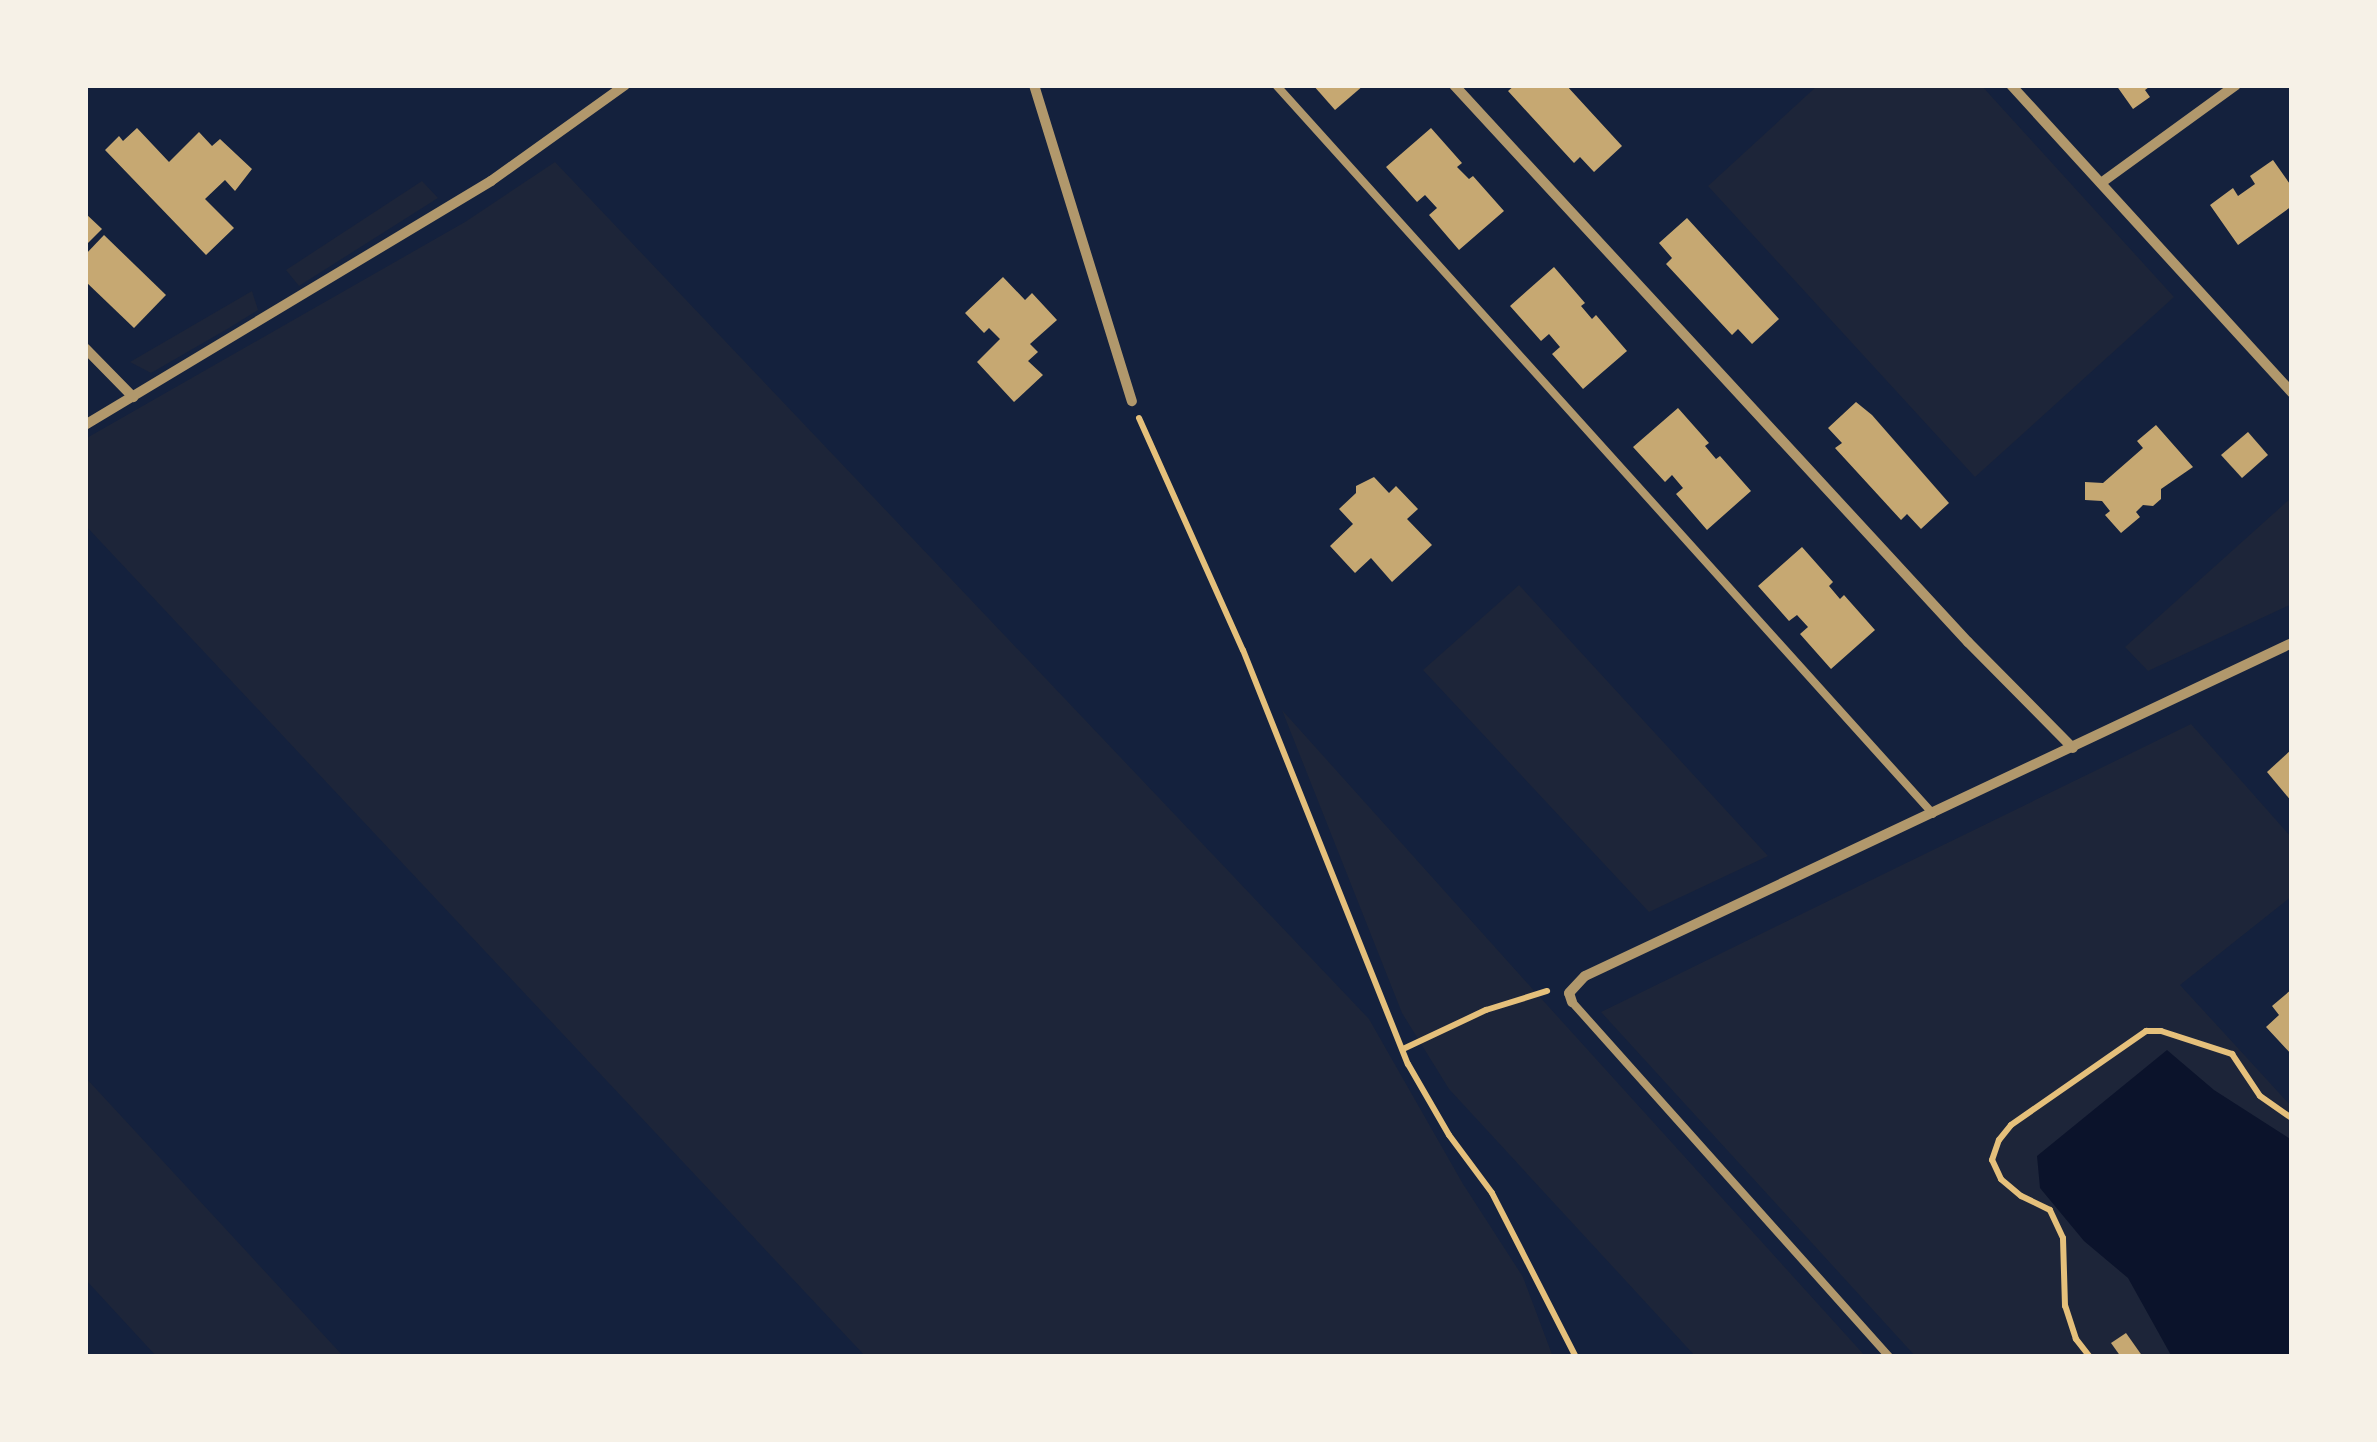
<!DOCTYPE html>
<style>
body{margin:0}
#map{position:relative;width:2377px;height:1442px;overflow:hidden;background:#14213d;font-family:"PT Sans Narrow",sans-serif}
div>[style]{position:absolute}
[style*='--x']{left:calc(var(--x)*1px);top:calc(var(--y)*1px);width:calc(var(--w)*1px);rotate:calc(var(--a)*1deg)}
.green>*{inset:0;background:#1d2539}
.water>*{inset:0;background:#0b132b}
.building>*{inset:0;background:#c6a872}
.path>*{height:6px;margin:-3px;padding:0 3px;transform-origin:3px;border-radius:3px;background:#e5c07b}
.service>*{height:8px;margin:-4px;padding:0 4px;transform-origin:4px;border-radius:4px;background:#b1986c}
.minor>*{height:10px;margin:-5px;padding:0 5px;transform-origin:5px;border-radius:5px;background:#b1986c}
span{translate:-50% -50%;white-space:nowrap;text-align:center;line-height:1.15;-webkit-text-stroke:10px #f6f1e7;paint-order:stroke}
.frame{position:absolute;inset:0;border:88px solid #f6f1e7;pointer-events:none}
</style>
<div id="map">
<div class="green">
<i style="clip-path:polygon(1818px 85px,1981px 85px,2174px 297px,1975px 477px,1708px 186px)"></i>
<i style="clip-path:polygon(555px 162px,1369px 1019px,1463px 1184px,1523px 1277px,1553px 1357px,866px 1357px,85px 525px,85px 439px,465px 222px)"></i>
<i style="clip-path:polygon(422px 181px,438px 198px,299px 286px,286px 270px)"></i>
<i style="clip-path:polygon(252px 291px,258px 310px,229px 328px,151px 373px,130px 362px)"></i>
<i style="clip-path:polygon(2292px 497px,2292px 604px,2148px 671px,2125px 647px)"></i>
<i style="clip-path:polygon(1519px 585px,1768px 856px,1649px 912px,1423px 670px)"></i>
<i style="clip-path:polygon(1282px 710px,1529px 985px,1866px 1357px,1696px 1357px,1449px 1089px,1402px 1013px)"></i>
<i style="clip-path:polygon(2191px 724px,2292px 838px,2292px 896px,2180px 985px,2292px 1107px,2292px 1357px,1916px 1357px,1601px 1012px)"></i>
<i style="clip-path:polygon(85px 1077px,344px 1357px,157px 1357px,85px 1279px)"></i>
</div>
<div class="water">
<i style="clip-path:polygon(2167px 1050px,2214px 1090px,2292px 1140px,2292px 1354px,2288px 1357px,2172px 1357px,2128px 1278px,2084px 1241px,2040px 1188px,2037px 1156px)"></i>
</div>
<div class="building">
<i style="clip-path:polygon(1313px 85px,1364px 85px,1335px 110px)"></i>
<i style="clip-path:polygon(1515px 85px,1566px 85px,1622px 146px,1594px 172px,1580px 157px,1574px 163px,1508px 91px)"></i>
<i style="clip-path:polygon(2116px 85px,2152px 85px,2145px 90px,2150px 97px,2133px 109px)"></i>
<i style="clip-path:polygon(137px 128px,169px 162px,199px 132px,212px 146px,220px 139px,252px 169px,235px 191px,225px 180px,205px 199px,234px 228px,206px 255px,105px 150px,119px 136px,123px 141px)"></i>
<i style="clip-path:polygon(1431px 128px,1462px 163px,1457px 167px,1469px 179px,1473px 176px,1504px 211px,1459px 250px,1429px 215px,1437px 208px,1425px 195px,1417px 202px,1386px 167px)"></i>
<i style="clip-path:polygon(2273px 160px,2292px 187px,2292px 206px,2238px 245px,2210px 205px,2233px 188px,2238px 196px,2255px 184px,2250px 176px)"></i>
<i style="clip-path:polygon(85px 213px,102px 229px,85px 246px)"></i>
<i style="clip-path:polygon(1687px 218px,1779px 319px,1752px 344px,1738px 329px,1732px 335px,1666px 264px,1672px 258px,1659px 243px)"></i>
<i style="clip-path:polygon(104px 235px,166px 295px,134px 328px,85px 281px,85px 255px)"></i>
<i style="clip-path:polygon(1554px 267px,1585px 303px,1581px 306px,1592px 319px,1596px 315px,1627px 351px,1583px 389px,1552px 354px,1560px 347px,1549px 334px,1541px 341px,1510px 306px)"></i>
<i style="clip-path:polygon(1003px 277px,1025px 300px,1032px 293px,1057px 320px,1030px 344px,1038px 352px,1028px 361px,1043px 375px,1014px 402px,977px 362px,1000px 339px,989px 328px,984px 333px,965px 313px)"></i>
<i style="clip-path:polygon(1856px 402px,1872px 415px,1949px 503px,1921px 529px,1907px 514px,1901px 520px,1835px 448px,1842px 443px,1828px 428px)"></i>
<i style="clip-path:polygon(1678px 408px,1709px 443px,1705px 446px,1716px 459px,1720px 456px,1751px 491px,1707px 530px,1676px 494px,1683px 488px,1672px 475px,1665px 482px,1633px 447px)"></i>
<i style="clip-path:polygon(2156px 425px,2193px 467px,2161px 489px,2161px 499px,2153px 506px,2143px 505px,2136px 512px,2140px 517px,2121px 533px,2105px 515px,2110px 511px,2102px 501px,2085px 500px,2085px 482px,2103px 483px,2143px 448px,2137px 441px)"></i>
<i style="clip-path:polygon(2248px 432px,2268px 455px,2242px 478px,2221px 455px)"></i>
<i style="clip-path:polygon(1374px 477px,1389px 493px,1396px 486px,1418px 509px,1407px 519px,1432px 545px,1392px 582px,1371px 558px,1355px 573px,1330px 546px,1353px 524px,1339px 509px,1356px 493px,1356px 486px)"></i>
<i style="clip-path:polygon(1802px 547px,1833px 582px,1829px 586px,1840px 599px,1844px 595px,1875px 630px,1831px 669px,1800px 634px,1808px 627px,1797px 615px,1789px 621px,1758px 586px)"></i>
<i style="clip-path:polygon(2292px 749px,2292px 802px,2267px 772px)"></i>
<i style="clip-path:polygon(2292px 989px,2292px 1055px,2266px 1027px,2279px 1015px,2272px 1006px)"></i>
<i style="clip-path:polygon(2126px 1333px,2143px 1357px,2121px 1357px,2111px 1343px)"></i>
</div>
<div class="path">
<i style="--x:1139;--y:418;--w:254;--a:65.9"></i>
<i style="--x:1243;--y:650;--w:446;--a:68.3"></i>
<i style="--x:1408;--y:1064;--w:82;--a:60"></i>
<i style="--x:1449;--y:1135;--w:72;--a:53.4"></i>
<i style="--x:1492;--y:1193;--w:184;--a:62.9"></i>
<i style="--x:1403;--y:1049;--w:92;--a:-25.2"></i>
<i style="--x:1486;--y:1010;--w:64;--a:-17.3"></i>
<i style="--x:2090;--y:1357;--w:23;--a:-128"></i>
<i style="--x:2076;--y:1339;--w:35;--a:-108"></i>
<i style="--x:2065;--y:1306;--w:68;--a:-91.7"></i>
<i style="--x:2063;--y:1238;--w:31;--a:-115"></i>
<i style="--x:2050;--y:1210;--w:32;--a:-154"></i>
<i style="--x:2021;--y:1196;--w:26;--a:-140"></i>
<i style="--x:2001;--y:1179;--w:21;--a:-115"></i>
<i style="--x:1992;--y:1160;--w:21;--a:-71"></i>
<i style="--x:1999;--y:1140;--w:19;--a:-51"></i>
<i style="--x:2011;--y:1125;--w:165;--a:-34.8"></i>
<i style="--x:2146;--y:1031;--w:15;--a:0"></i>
<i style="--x:2161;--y:1031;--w:75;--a:17.9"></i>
<i style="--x:2232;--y:1054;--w:50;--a:56.3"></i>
<i style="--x:2260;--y:1096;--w:39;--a:35"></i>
</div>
<div class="service">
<i style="--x:1276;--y:85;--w:981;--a:47.97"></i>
<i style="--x:1572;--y:1002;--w:476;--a:48.2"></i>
</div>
<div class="minor">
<i style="--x:1034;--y:85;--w:331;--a:72.8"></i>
<i style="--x:1454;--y:85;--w:758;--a:47.3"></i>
<i style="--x:1968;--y:642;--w:149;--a:45.3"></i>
<i style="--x:2011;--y:85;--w:417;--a:47.6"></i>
<i style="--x:2101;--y:183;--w:167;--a:-36"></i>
<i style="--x:85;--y:348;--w:69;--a:45.6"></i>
<i style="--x:85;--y:425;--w:474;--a:-31"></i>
<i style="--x:491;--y:181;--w:165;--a:-35.6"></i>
<i style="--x:1572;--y:1002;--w:9;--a:-108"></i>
<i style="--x:1569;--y:993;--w:23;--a:-47"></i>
<i style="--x:1585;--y:976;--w:781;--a:-25.22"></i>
</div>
<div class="frame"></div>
</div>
